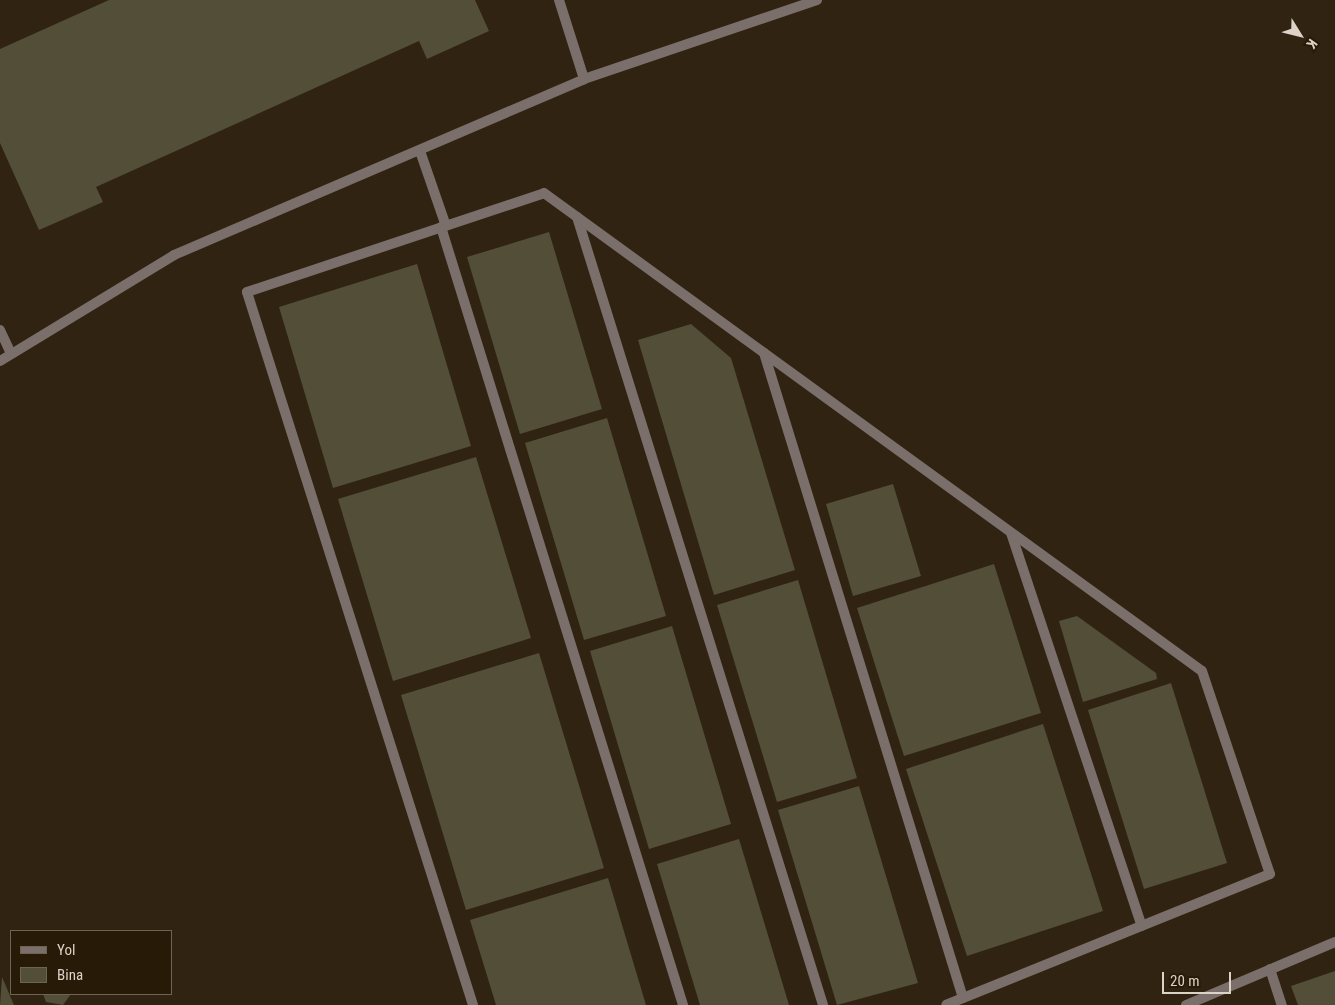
<!DOCTYPE html>
<style>
body{margin:0}
#map{position:relative;width:1335px;height:1005px;overflow:hidden;background:#312311;font-family:"Roboto Condensed",sans-serif}
div>[style]{position:absolute}
[style*='--x']{left:calc(var(--x)*1px);top:calc(var(--y)*1px);width:calc(var(--w)*1px);rotate:calc(var(--a)*1deg)}
.building>*{inset:0;background:#524e37}
.lane>*{height:10px;margin:-5px;padding:0 5px;transform-origin:5px;border-radius:5px;background:#7a6f6a}
.street>*{height:10px;margin:-5px;padding:0 5px;transform-origin:5px;border-radius:5px;background:#7a6f6a}
span{translate:-50% -50%;white-space:nowrap;text-align:center;line-height:1.15;-webkit-text-stroke:4px #271a07;paint-order:stroke}
.legend{position:absolute;left:10px;top:930px;width:162px;height:65px;box-sizing:border-box;background:#271a07;border:1px solid #6f6454;margin:0;padding:6px 9px;list-style:none;font-size:15px;color:#dcd2c7}
.legend li{display:flex;align-items:center;gap:10px;height:25px}
.legend b{width:25px;border:1px solid #6f6454}
.north{position:absolute;left:1275px;top:10px;width:50px;height:50px;-webkit-text-stroke:4px #271a07;paint-order:stroke;rotate:126deg;font-size:14px;font-weight:700;line-height:20px;text-align:center;color:#dcd2c7}
.north::after{content:'';display:block;margin:auto;width:18px;height:22px;background:#dcd2c7;clip-path:polygon(50% 0,100% 100%,50% 72%,0 100%)}
.scale{position:absolute;left:1162px;top:972px;width:69px;height:22px;box-sizing:border-box;border:2px solid #dcd2c7;border-top:0;padding-left:6px;font-size:15px;line-height:18px;white-space:nowrap;color:#dcd2c7;-webkit-text-stroke:4px #271a07;paint-order:stroke}
</style>
<div id="map">
<div class="building">
<i style="clip-path:polygon(109px 0,475px 0,489px 31px,427px 59px,419px 41px,96px 187px,103px 202px,39px 230px,0 143px,0 49px)"></i>
<i style="clip-path:polygon(549px 232px,602px 409px,520px 434px,467px 257px)"></i>
<i style="clip-path:polygon(417px 264px,471px 446px,333px 488px,279px 307px)"></i>
<i style="clip-path:polygon(691px 324px,731px 358px,795px 570px,714px 595px,638px 340px)"></i>
<i style="clip-path:polygon(607px 418px,666px 616px,584px 640px,525px 443px)"></i>
<i style="clip-path:polygon(476px 457px,531px 638px,393px 681px,338px 499px)"></i>
<i style="clip-path:polygon(893px 484px,921px 576px,853px 596px,826px 504px)"></i>
<i style="clip-path:polygon(994px 564px,1041px 713px,904px 756px,857px 608px)"></i>
<i style="clip-path:polygon(798px 580px,857px 778px,777px 802px,717px 605px)"></i>
<i style="clip-path:polygon(1077px 616px,1156px 673px,1157px 679px,1083px 702px,1059px 621px)"></i>
<i style="clip-path:polygon(672px 626px,731px 824px,649px 849px,590px 651px)"></i>
<i style="clip-path:polygon(539px 653px,604px 868px,466px 910px,401px 695px)"></i>
<i style="clip-path:polygon(1171px 683px,1227px 863px,1144px 889px,1088px 710px)"></i>
<i style="clip-path:polygon(1043px 724px,1103px 911px,967px 956px,906px 769px)"></i>
<i style="clip-path:polygon(859px 786px,918px 983px,837px 1005px,778px 810px)"></i>
<i style="clip-path:polygon(739px 839px,789px 1005px,700px 1005px,657px 864px)"></i>
<i style="clip-path:polygon(608px 878px,646px 1005px,496px 1005px,470px 920px)"></i>
<i style="clip-path:polygon(1335px 971px,1335px 1005px,1298px 1005px,1291px 986px)"></i>
<i style="clip-path:polygon(2px 977px,14px 1005px,0 1005px)"></i>
<i style="clip-path:polygon(43px 994px,71px 994px,63px 1005px,46px 1002px)"></i>
</div>
<div class="lane">
<i style="--x:420;--y:151;--w:79;--a:70.9"></i>
<i style="--x:577;--y:217;--w:826;--a:72.66"></i>
<i style="--x:441;--y:227;--w:815;--a:72.72"></i>
<i style="--x:764;--y:353;--w:675;--a:72.85"></i>
<i style="--x:1011;--y:533;--w:414;--a:71.6"></i>
<i style="--x:1270;--y:969;--w:38;--a:72"></i>
<i style="--x:473;--y:1005;--w:748;--a:-107.59"></i>
<i style="--x:247;--y:292;--w:313;--a:-18.4"></i>
<i style="--x:544;--y:193;--w:813;--a:36"></i>
<i style="--x:1202;--y:671;--w:214;--a:71.5"></i>
<i style="--x:1270;--y:874;--w:349;--a:158"></i>
<i style="--x:1186;--y:1005;--w:162;--a:-22.9"></i>
</div>
<div class="street">
<i style="--x:559;--y:0;--w:83;--a:72.4"></i>
<i style="--x:0;--y:330;--w:26;--a:65"></i>
<i style="--x:0;--y:361;--w:204;--a:-31.3"></i>
<i style="--x:174;--y:255;--w:446;--a:-23.2"></i>
<i style="--x:584;--y:79;--w:246;--a:-18.7"></i>
</div>
<ul class="legend">
<li><b style="height:6px;background:#7a6f6a"></b>Yol</li>
<li><b style="height:14px;background:#524e37"></b>Bina</li>
</ul>
<div class="north">K</div>
<div class="scale">20 m</div>
</div>
